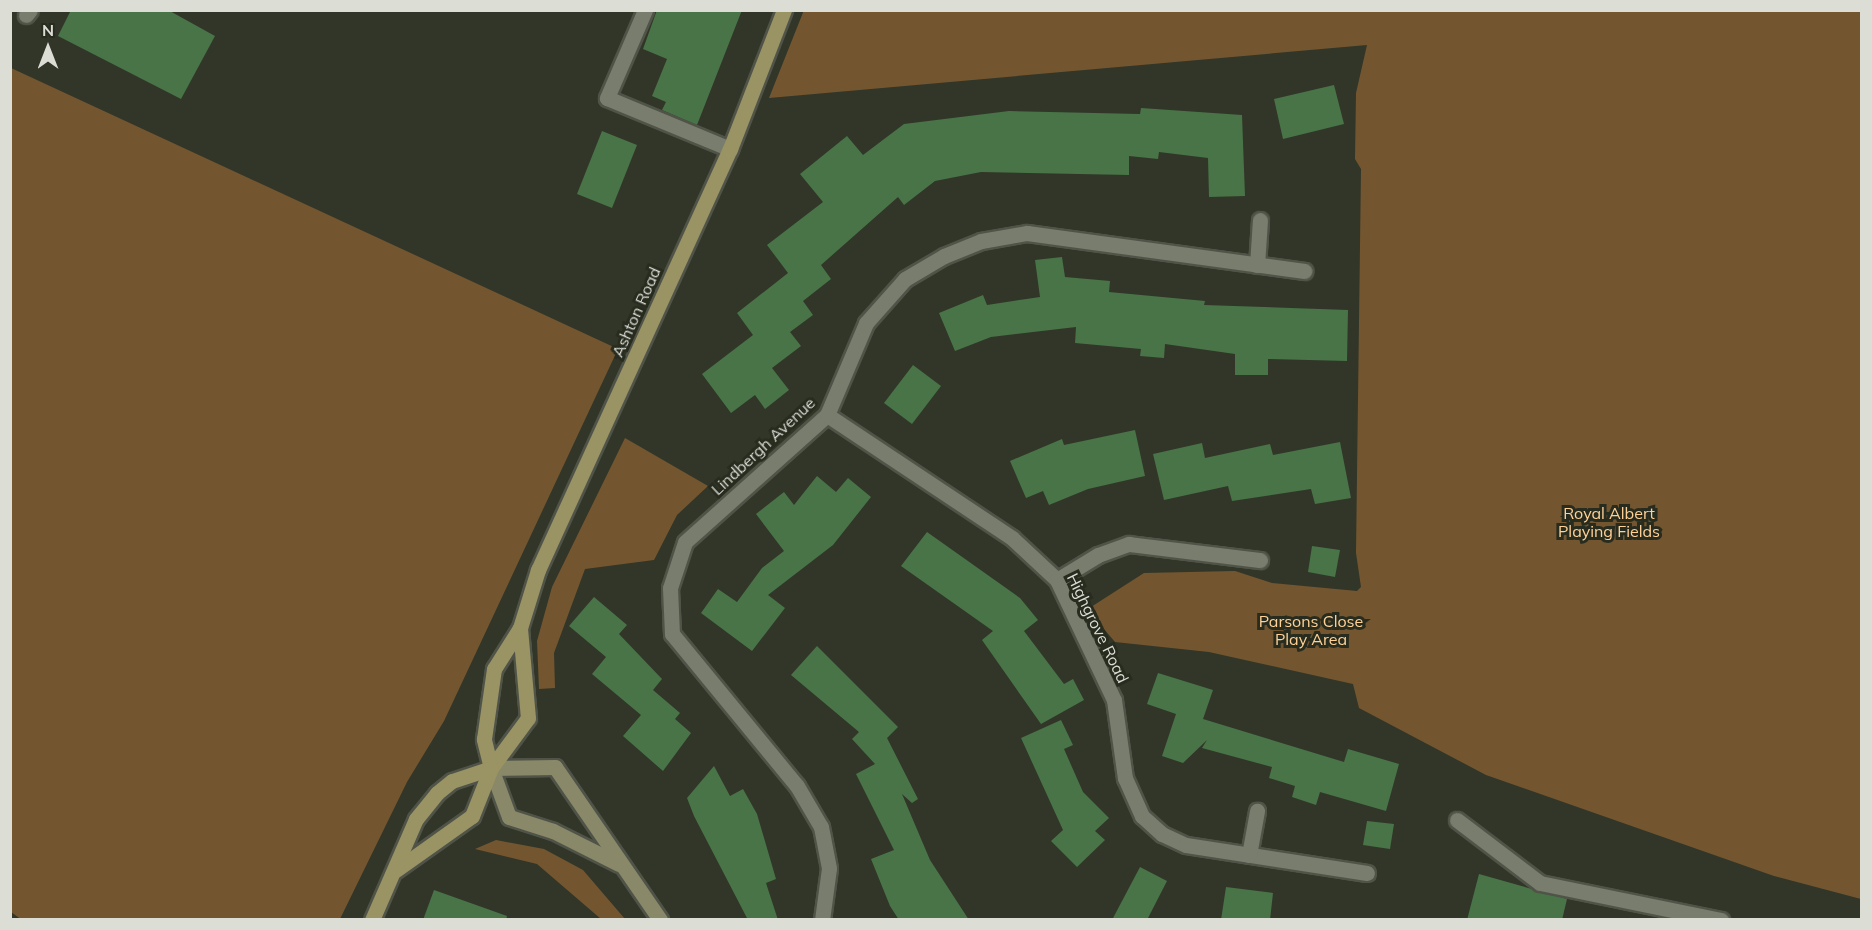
<!DOCTYPE html>
<style>
body{margin:0}
#map{position:relative;width:1872px;height:930px;overflow:hidden;background:#323628;font-family:Mulish,sans-serif}
div>[style]{position:absolute}
[style*='--x']{left:calc(var(--x)*1px);top:calc(var(--y)*1px);width:calc(var(--w)*1px);rotate:calc(var(--a)*1deg)}
.green>*{inset:0;background:#735630}
.building>*{inset:0;background:#487447}
.roads{filter:drop-shadow(2px 0 #505448) drop-shadow(-2px 0 #505448) drop-shadow(0 2px #505448) drop-shadow(0 -2px #505448)}
.lane>*{height:15px;margin:-7.5px;padding:0 7.5px;transform-origin:7.5px;border-radius:7.5px;background:#787d6d}
.street>*{height:15px;margin:-7.5px;padding:0 7.5px;transform-origin:7.5px;border-radius:7.5px;background:#787d6d}
.secondary>*{height:15px;margin:-7.5px;padding:0 7.5px;transform-origin:7.5px;border-radius:7.5px;background:#898868}
.primary>*{height:15px;margin:-7.5px;padding:0 7.5px;transform-origin:7.5px;border-radius:7.5px;background:#9a9364}
span{translate:-50% -50%;white-space:nowrap;text-align:center;line-height:1.15;-webkit-text-stroke:6px #282c1f;paint-order:stroke}
.street-label{font-size:16px;color:#dcded6}
.park-label{font-size:16px;color:#ffd195}
.frame{position:absolute;inset:0;border:12px solid #dcded6;pointer-events:none}
.north{position:absolute;left:18px;top:18px;width:60px;height:60px;-webkit-text-stroke:4px #282c1f;paint-order:stroke;rotate:0deg;font-size:16px;font-weight:700;line-height:24px;text-align:center;color:#dcded6}
.north::after{content:'';display:block;margin:auto;width:21px;height:27px;background:#dcded6;clip-path:polygon(50% 0,100% 100%,50% 72%,0 100%)}
</style>
<div id="map">
<div class="green">
<i style="clip-path:polygon(804px 10px,1861px 11px,1861px 899px,1774px 876px,1486px 775px,1359px 708px,1353px 684px,1209px 652px,1115px 642px,1098px 622px,1091px 607px,1144px 573px,1235px 571px,1272px 583px,1357px 591px,1361px 587px,1356px 553px,1361px 169px,1355px 159px,1356px 93px,1367px 45px,769px 98px)"></i>
<i style="clip-path:polygon(11px 68px,618px 349px,444px 721px,407px 782px,340px 919px,22px 920px,11px 912px)"></i>
<i style="clip-path:polygon(625px 438px,708px 486px,677px 515px,654px 560px,585px 569px,554px 653px,555px 688px,539px 689px,537px 641px,552px 587px)"></i>
<i style="clip-path:polygon(496px 840px,544px 849px,583px 870px,625px 919px,601px 919px,537px 864px,475px 849px)"></i>
</div>
<div class="building">
<i style="clip-path:polygon(71px 10px,168px 10px,215px 36px,181px 99px,58px 36px)"></i>
<i style="clip-path:polygon(657px 10px,742px 10px,697px 125px,662px 110px,666px 102px,652px 96px,667px 59px,643px 49px)"></i>
<i style="clip-path:polygon(1334px 85px,1344px 124px,1283px 139px,1274px 99px)"></i>
<i style="clip-path:polygon(1141px 108px,1242px 115px,1245px 196px,1209px 197px,1208px 158px,1159px 152px,1158px 159px,1129px 156px,1129px 175px,981px 172px,935px 181px,904px 205px,898px 197px,821px 265px,831px 279px,803px 301px,813px 315px,790px 332px,801px 346px,772px 368px,789px 390px,765px 409px,755px 395px,731px 413px,702px 374px,753px 335px,737px 313px,788px 273px,767px 245px,823px 202px,800px 174px,847px 136px,863px 155px,904px 124px,1009px 111px,1140px 114px)"></i>
<i style="clip-path:polygon(602px 131px,637px 145px,612px 208px,577px 194px)"></i>
<i style="clip-path:polygon(1062px 257px,1065px 277px,1110px 281px,1109px 292px,1205px 301px,1204px 305px,1348px 310px,1347px 361px,1268px 359px,1268px 375px,1235px 375px,1235px 354px,1165px 344px,1164px 358px,1140px 356px,1141px 349px,1075px 343px,1076px 327px,991px 337px,955px 351px,939px 313px,983px 295px,987px 305px,1040px 297px,1035px 260px)"></i>
<i style="clip-path:polygon(913px 365px,941px 386px,912px 424px,884px 403px)"></i>
<i style="clip-path:polygon(1135px 430px,1145px 476px,1088px 489px,1049px 505px,1043px 491px,1026px 498px,1010px 461px,1062px 439px,1064px 445px)"></i>
<i style="clip-path:polygon(1340px 442px,1351px 498px,1315px 504px,1311px 489px,1232px 501px,1228px 486px,1164px 500px,1153px 454px,1202px 443px,1205px 458px,1270px 444px,1273px 455px)"></i>
<i style="clip-path:polygon(817px 476px,836px 492px,848px 478px,871px 497px,833px 545px,768px 595px,785px 608px,752px 651px,701px 613px,718px 589px,737px 602px,762px 568px,784px 551px,756px 514px,784px 492px,794px 505px)"></i>
<i style="clip-path:polygon(927px 532px,1020px 598px,1038px 620px,1024px 631px,1064px 684px,1073px 679px,1084px 700px,1041px 724px,982px 640px,993px 631px,901px 566px)"></i>
<i style="clip-path:polygon(1312px 546px,1340px 550px,1335px 577px,1308px 572px)"></i>
<i style="clip-path:polygon(594px 597px,627px 625px,619px 634px,662px 679px,653px 690px,680px 713px,675px 719px,691px 733px,663px 771px,623px 736px,641px 715px,592px 674px,606px 657px,569px 626px)"></i>
<i style="clip-path:polygon(817px 646px,898px 727px,887px 738px,918px 799px,912px 803px,902px 794px,930px 860px,969px 920px,899px 920px,890px 906px,871px 859px,894px 850px,856px 774px,875px 764px,852px 739px,859px 732px,791px 675px)"></i>
<i style="clip-path:polygon(1158px 673px,1213px 690px,1203px 719px,1344px 762px,1348px 749px,1399px 764px,1386px 811px,1320px 792px,1316px 805px,1292px 797px,1295px 786px,1269px 778px,1272px 767px,1202px 748px,1207px 740px,1183px 763px,1162px 756px,1176px 714px,1147px 704px)"></i>
<i style="clip-path:polygon(1061px 720px,1073px 745px,1064px 749px,1083px 792px,1109px 818px,1095px 831px,1105px 840px,1077px 867px,1051px 841px,1063px 830px,1021px 738px)"></i>
<i style="clip-path:polygon(714px 766px,730px 796px,743px 789px,757px 814px,776px 879px,766px 883px,778px 920px,748px 920px,694px 816px,687px 798px)"></i>
<i style="clip-path:polygon(1367px 821px,1394px 824px,1390px 849px,1363px 845px)"></i>
<i style="clip-path:polygon(1140px 867px,1167px 881px,1147px 920px,1112px 920px)"></i>
<i style="clip-path:polygon(1479px 874px,1567px 899px,1562px 920px,1467px 920px)"></i>
<i style="clip-path:polygon(1226px 887px,1273px 893px,1270px 920px,1221px 920px)"></i>
<i style="clip-path:polygon(434px 890px,507px 916px,506px 920px,423px 920px)"></i>
</div>
<div class="roads">
<div class="lane">
<i style="--x:645;--y:10;--w:96;--a:113.4"></i>
<i style="--x:607;--y:98;--w:133;--a:22.5"></i>
<i style="--x:1457;--y:820;--w:104;--a:37.2"></i>
<i style="--x:1540;--y:883;--w:185;--a:11.6"></i>
</div>
<div class="street">
<i style="--x:26;--y:15;--w:6;--a:-51"></i>
<i style="--x:1257;--y:265;--w:45;--a:-86.2"></i>
<i style="--x:827;--y:415;--w:222;--a:33.6"></i>
<i style="--x:1012;--y:538;--w:62;--a:43"></i>
<i style="--x:1057;--y:580;--w:133;--a:64.6"></i>
<i style="--x:1114;--y:700;--w:79;--a:82"></i>
<i style="--x:1125;--y:778;--w:42;--a:65.9"></i>
<i style="--x:1142;--y:816;--w:27;--a:42"></i>
<i style="--x:1162;--y:834;--w:26;--a:25"></i>
<i style="--x:1186;--y:845;--w:183;--a:8.8"></i>
<i style="--x:1057;--y:580;--w:48;--a:-31.4"></i>
<i style="--x:1098;--y:555;--w:33;--a:-20"></i>
<i style="--x:1129;--y:544;--w:132;--a:7"></i>
<i style="--x:1249;--y:855;--w:45;--a:-79.7"></i>
<i style="--x:822;--y:920;--w:52;--a:-82.3"></i>
<i style="--x:829;--y:868;--w:42;--a:-101"></i>
<i style="--x:821;--y:827;--w:48;--a:-120.3"></i>
<i style="--x:797;--y:786;--w:197;--a:-129.4"></i>
<i style="--x:672;--y:634;--w:46;--a:-92.5"></i>
<i style="--x:670;--y:588;--w:48;--a:-71.9"></i>
<i style="--x:685;--y:542;--w:191;--a:-41.8"></i>
<i style="--x:827;--y:415;--w:100;--a:-67"></i>
<i style="--x:866;--y:323;--w:59;--a:-48.4"></i>
<i style="--x:905;--y:279;--w:45;--a:-30.5"></i>
<i style="--x:944;--y:256;--w:40;--a:-22"></i>
<i style="--x:981;--y:241;--w:47;--a:-9.9"></i>
<i style="--x:1027;--y:233;--w:280;--a:7.8"></i>
</div>
<div class="secondary">
<i style="--x:619;--y:864;--w:74;--a:-153.4"></i>
<i style="--x:553;--y:831;--w:46;--a:-162.3"></i>
<i style="--x:509;--y:817;--w:52;--a:-110.2"></i>
<i style="--x:491;--y:768;--w:64;--a:-0.9"></i>
<i style="--x:555;--y:767;--w:186;--a:55.5"></i>
</div>
<div class="primary">
<i style="--x:491;--y:768;--w:30;--a:-104"></i>
<i style="--x:484;--y:739;--w:71;--a:-81.9"></i>
<i style="--x:494;--y:669;--w:49;--a:-57.6"></i>
<i style="--x:520;--y:628;--w:61;--a:-72.8"></i>
<i style="--x:538;--y:570;--w:463;--a:-65.5"></i>
<i style="--x:730;--y:149;--w:149;--a:-68.8"></i>
<i style="--x:396;--y:870;--w:93;--a:-35.4"></i>
<i style="--x:472;--y:816;--w:52;--a:-68.4"></i>
<i style="--x:491;--y:768;--w:62;--a:-53.5"></i>
<i style="--x:528;--y:718;--w:90;--a:-95.1"></i>
<i style="--x:372;--y:920;--w:110;--a:-66.5"></i>
<i style="--x:416;--y:819;--w:33;--a:-51"></i>
<i style="--x:437;--y:793;--w:19;--a:-39"></i>
<i style="--x:452;--y:781;--w:41;--a:-18.4"></i>
</div>
</div>
<div class="street-label">
<span style="left:636px;top:312px;rotate:-66deg">Ashton Road</span>
<span style="left:763px;top:446px;rotate:-43deg">Lindbergh Avenue</span>
<span style="left:1098px;top:628px;rotate:64deg">Highgrove Road</span>
</div>
<div class="park-label">
<span style="left:1609px;top:522px">Royal Albert<br>Playing Fields</span>
<span style="left:1311px;top:630px">Parsons Close<br>Play Area</span>
</div>
<div class="frame"></div>
<div class="north">N</div>
</div>
